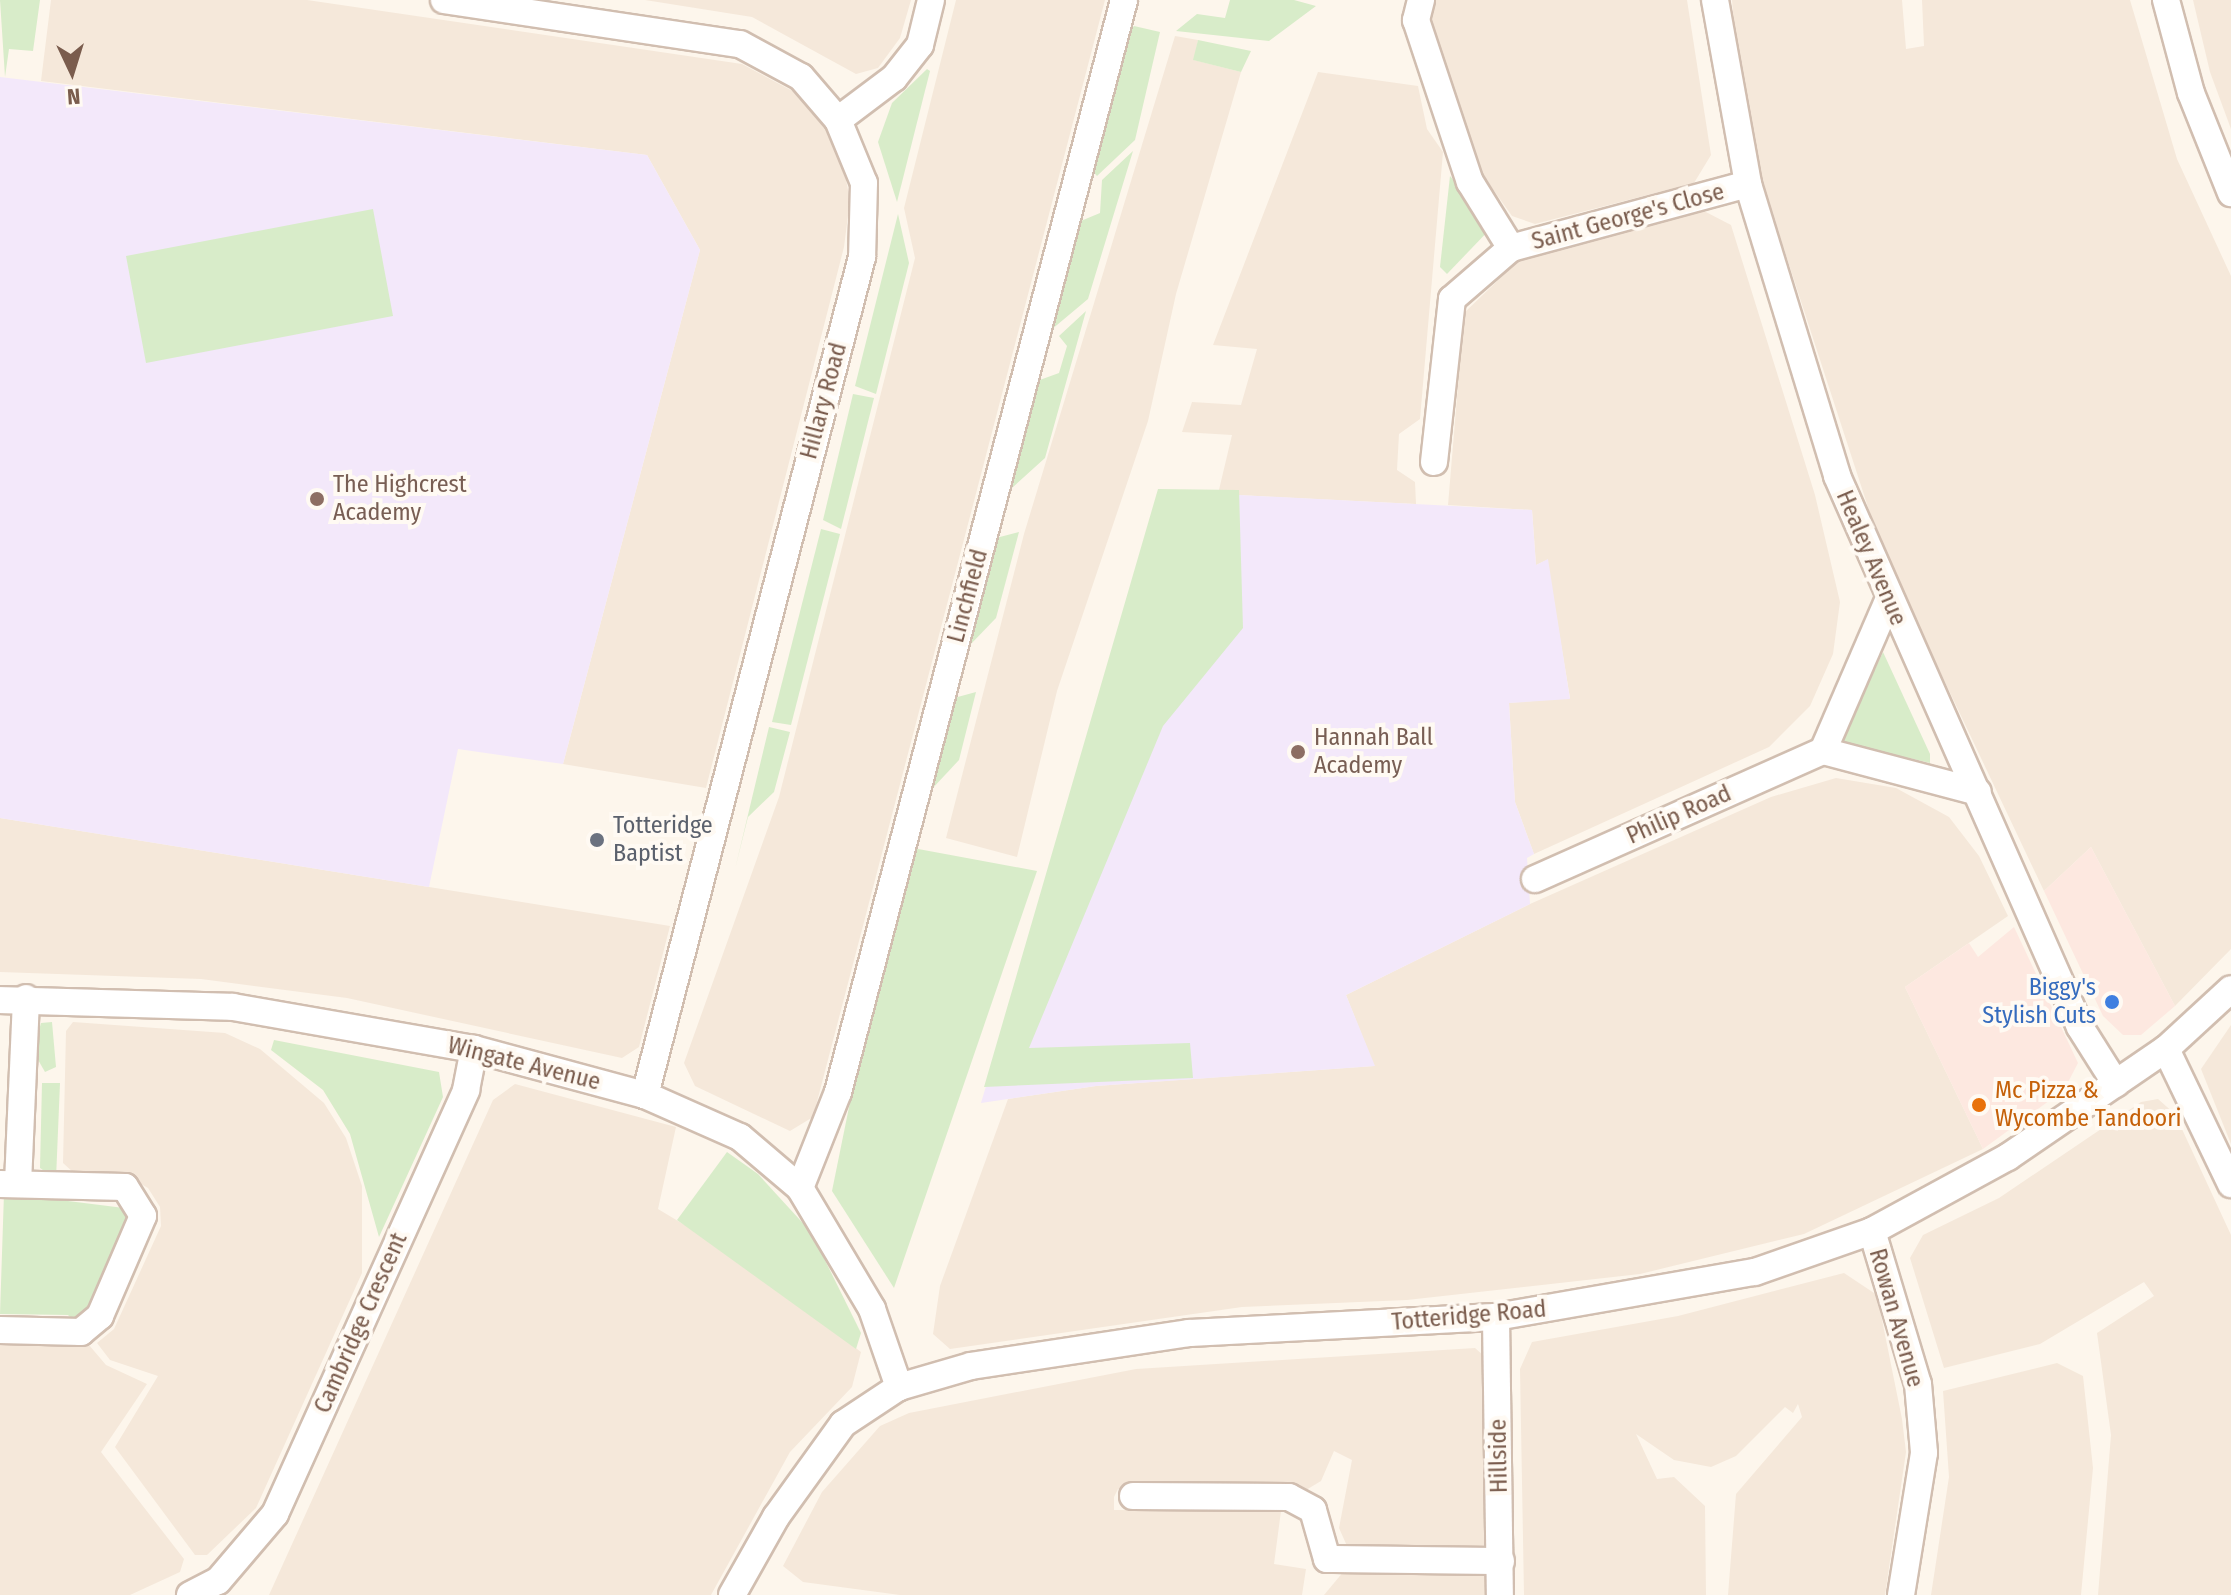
<!DOCTYPE html>
<style>
body{margin:0}
#map{position:relative;width:2231px;height:1595px;overflow:hidden;background:#fdf6ec;font-family:"Fira Sans Condensed",sans-serif}
div>[style]{position:absolute}
[style*='--x']{left:calc(var(--x)*1px);top:calc(var(--y)*1px);width:calc(var(--w)*1px);rotate:calc(var(--a)*1deg)}
.residential>*{inset:0;background:#f5e8da}
.commercial>*{inset:0;background:#fde8e0}
.education>*{inset:0;background:#f3e8fa}
.green>*{inset:0;background:#d8ecc9}
.roads{filter:drop-shadow(2px 0 #d1beb0) drop-shadow(-2px 0 #d1beb0) drop-shadow(0 2px #d1beb0) drop-shadow(0 -2px #d1beb0)}
.minor>*{height:26px;margin:-13px;padding:0 13px;transform-origin:13px;border-radius:13px;background:#fff}
.dots>*{width:22px;height:22px;translate:-50% -50%;box-sizing:border-box;border:4px solid #fffaf3;border-radius:50%}
span{translate:-50% -50%;white-space:nowrap;text-align:center;line-height:1.15;-webkit-text-stroke:8px #fffaf3;paint-order:stroke}
.street-label{font-size:24px;color:#7a5c4d}
.education-label{font-size:24px;color:#785e54}
.left{translate:0 -50%;text-align:left}
.worship-label{font-size:24px;color:#5b616d}
.shop-label{font-size:24px;color:#366cbe}
.right{translate:-100% -50%;text-align:right}
.food-label{font-size:24px;color:#c56008}
.north{position:absolute;left:32px;top:32px;width:80px;height:80px;-webkit-text-stroke:6px #fffaf3;paint-order:stroke;rotate:176deg;font-size:22px;font-weight:700;line-height:32px;text-align:center;color:#7a5c4d}
.north::after{content:'';display:block;margin:auto;width:28px;height:36px;background:#7a5c4d;clip-path:polygon(50% 0,100% 100%,50% 72%,0 100%)}
</style>
<div id="map">
<div class="residential">
<i style="clip-path:polygon(51px 0,307px 0,742px 64px,800px 95px,819px 117px,843px 164px,850px 200px,844px 247px,706px 788px,563px 764px,700px 250px,647px 155px,41px 81px)"></i>
<i style="clip-path:polygon(645px 0,911px 0,900px 38px,878px 68px,856px 74px,752px 17px)"></i>
<i style="clip-path:polygon(956px 0,1105px 0,813px 1117px,790px 1131px,695px 1086px,684px 1063px,779px 797px,915px 258px,904px 208px)"></i>
<i style="clip-path:polygon(1425px 0,1687px 0,1711px 155px,1694px 183px,1535px 224px,1512px 216px,1447px 125px,1421px 18px)"></i>
<i style="clip-path:polygon(1732px 0,1902px 0,1906px 49px,1924px 46px,1922px 0,2130px 0,2177px 159px,2231px 276px,2231px 949px,2175px 1006px,2091px 847px,2044px 891px,1881px 547px,1767px 197px,1738px 77px)"></i>
<i style="clip-path:polygon(2193px 0,2231px 0,2231px 129px,2210px 72px)"></i>
<i style="clip-path:polygon(1175px 36px,1198px 40px,1194px 60px,1241px 72px,1176px 294px,1148px 421px,1057px 691px,1017px 857px,946px 838px,1024px 534px)"></i>
<i style="clip-path:polygon(1318px 72px,1418px 86px,1427px 129px,1443px 152px,1420px 419px,1399px 434px,1397px 470px,1415px 482px,1416px 504px,1218px 494px,1232px 435px,1182px 432px,1192px 402px,1241px 405px,1257px 349px,1213px 345px)"></i>
<i style="clip-path:polygon(1702px 210px,1731px 225px,1815px 495px,1840px 602px,1833px 654px,1810px 706px,1769px 747px,1534px 854px,1515px 802px,1509px 703px,1570px 698px,1547px 560px,1536px 565px,1532px 510px,1448px 505px,1464px 313px,1517px 262px)"></i>
<i style="clip-path:polygon(1836px 778px,1896px 788px,1949px 817px,1979px 856px,2008px 916px,1905px 987px,1983px 1149px,1804px 1234px,1640px 1274px,1407px 1300px,1242px 1307px,950px 1349px,933px 1334px,940px 1286px,1008px 1099px,1096px 1086px,1374px 1066px,1346px 995px,1530px 904px,1771px 797px)"></i>
<i style="clip-path:polygon(0 818px,429px 887px,670px 926px,639px 1047px,622px 1058px,347px 998px,201px 979px,0 972px)"></i>
<i style="clip-path:polygon(73px 1022px,225px 1033px,260px 1049px,324px 1103px,346px 1138px,362px 1186px,362px 1273px,256px 1508px,207px 1555px,195px 1555px,115px 1447px,158px 1376px,110px 1360px,97px 1343px,114px 1329px,161px 1226px,160px 1207px,148px 1188px,122px 1173px,74px 1173px,63px 1163px,66px 1031px)"></i>
<i style="clip-path:polygon(2231px 1025px,2231px 1144px,2201px 1069px)"></i>
<i style="clip-path:polygon(515px 1084px,676px 1127px,658px 1209px,728px 1251px,861px 1352px,852px 1387px,790px 1452px,711px 1595px,269px 1595px,493px 1100px)"></i>
<i style="clip-path:polygon(2158px 1099px,2175px 1114px,2231px 1235px,2231px 1595px,2098px 1595px,2111px 1435px,2097px 1333px,2154px 1296px,2144px 1282px,2040px 1344px,1944px 1368px,1910px 1258px,1923px 1235px,1999px 1198px,2141px 1102px)"></i>
<i style="clip-path:polygon(1844px 1273px,1877px 1295px,1902px 1419px,1906px 1452px,1885px 1595px,1728px 1595px,1736px 1494px,1802px 1417px,1798px 1404px,1793px 1413px,1785px 1407px,1736px 1456px,1711px 1467px,1674px 1460px,1636px 1434px,1657px 1479px,1674px 1477px,1705px 1506px,1706px 1595px,1524px 1595px,1520px 1369px,1532px 1342px,1678px 1316px)"></i>
<i style="clip-path:polygon(0 1344px,89px 1345px,106px 1365px,147px 1384px,101px 1452px,184px 1559px,180px 1572px,130px 1595px,0 1595px)"></i>
<i style="clip-path:polygon(1475px 1348px,1484px 1356px,1487px 1556px,1347px 1546px,1339px 1528px,1352px 1460px,1334px 1451px,1321px 1481px,1306px 1490px,1118px 1489px,1114px 1497px,1114px 1510px,1281px 1511px,1274px 1564px,1306px 1569px,1302px 1595px,900px 1595px,803px 1582px,783px 1566px,822px 1492px,880px 1426px,909px 1413px,1136px 1369px)"></i>
<i style="clip-path:polygon(2057px 1363px,2083px 1376px,2093px 1468px,2081px 1595px,1931px 1595px,1949px 1477px,1943px 1391px)"></i>
<i style="clip-path:polygon(1487px 1566px,1488px 1595px,1324px 1595px,1344px 1571px)"></i>
</div>
<div class="commercial">
<i style="clip-path:polygon(2091px 847px,2175px 1006px,2141px 1035px,2123px 1035px,2103px 1016px,2044px 891px)"></i>
<i style="clip-path:polygon(2014px 927px,2078px 1063px,2064px 1090px,1983px 1149px,1905px 987px,1969px 943px,1978px 957px)"></i>
</div>
<div class="education">
<i style="clip-path:polygon(0 77px,647px 155px,700px 250px,563px 764px,458px 749px,429px 887px,0 818px)"></i>
<i style="clip-path:polygon(1162px 491px,1532px 510px,1536px 565px,1548px 559px,1570px 699px,1509px 703px,1515px 802px,1534px 854px,1527px 858px,1530px 904px,1346px 995px,1375px 1066px,1096px 1086px,981px 1103px)"></i>
</div>
<div class="green">
<i style="clip-path:polygon(0 0,40px 0,33px 51px,9px 49px,5px 77px)"></i>
<i style="clip-path:polygon(1230px 0,1294px 0,1316px 6px,1269px 41px,1176px 31px,1197px 14px,1225px 18px)"></i>
<i style="clip-path:polygon(1134px 26px,1160px 32px,1135px 140px,1097px 176px,1090px 168px,1125px 36px)"></i>
<i style="clip-path:polygon(1198px 40px,1251px 51px,1241px 72px,1193px 60px)"></i>
<i style="clip-path:polygon(927px 69px,930px 71px,897px 202px,878px 142px,892px 103px)"></i>
<i style="clip-path:polygon(1133px 151px,1088px 299px,1051px 330px,1076px 223px,1100px 213px,1102px 180px)"></i>
<i style="clip-path:polygon(1450px 176px,1493px 226px,1447px 274px,1440px 267px)"></i>
<i style="clip-path:polygon(373px 209px,393px 316px,146px 363px,126px 256px)"></i>
<i style="clip-path:polygon(898px 214px,909px 263px,876px 394px,855px 386px)"></i>
<i style="clip-path:polygon(1086px 311px,1045px 458px,1012px 488px,1037px 381px,1059px 373px,1067px 346px,1059px 336px)"></i>
<i style="clip-path:polygon(853px 394px,874px 398px,841px 529px,823px 520px)"></i>
<i style="clip-path:polygon(1158px 489px,1239px 490px,1243px 628px,1163px 726px,1029px 1048px,1190px 1043px,1193px 1078px,984px 1087px)"></i>
<i style="clip-path:polygon(821px 529px,840px 534px,791px 725px,772px 722px)"></i>
<i style="clip-path:polygon(1019px 532px,996px 618px,969px 646px,996px 538px)"></i>
<i style="clip-path:polygon(1883px 652px,1930px 754px,1930px 763px,1841px 742px)"></i>
<i style="clip-path:polygon(976px 692px,959px 760px,931px 790px,954px 698px)"></i>
<i style="clip-path:polygon(769px 727px,790px 732px,774px 792px,748px 817px,735px 869px)"></i>
<i style="clip-path:polygon(902px 846px,1037px 871px,894px 1288px,832px 1191px)"></i>
<i style="clip-path:polygon(52px 1022px,56px 1067px,45px 1072px,33px 1051px,41px 1023px)"></i>
<i style="clip-path:polygon(274px 1040px,439px 1072px,443px 1097px,379px 1237px,350px 1134px,323px 1090px,271px 1050px)"></i>
<i style="clip-path:polygon(42px 1083px,60px 1083px,56px 1179px,40px 1168px)"></i>
<i style="clip-path:polygon(727px 1152px,758px 1174px,811px 1232px,861px 1333px,856px 1349px,677px 1220px)"></i>
<i style="clip-path:polygon(4px 1193px,124px 1208px,131px 1229px,103px 1306px,77px 1324px,68px 1315px,0 1314px)"></i>
</div>
<div class="roads">
<div class="minor">
<i style="--x:444;--y:0;--w:299;--a:8.5"></i>
<i style="--x:740;--y:44;--w:69;--a:28.4"></i>
<i style="--x:801;--y:77;--w:57;--a:49.3"></i>
<i style="--x:838;--y:120;--w:68;--a:67.6"></i>
<i style="--x:864;--y:183;--w:74;--a:91.5"></i>
<i style="--x:862;--y:257;--w:866;--a:104.52"></i>
<i style="--x:1421;--y:0;--w:21;--a:104"></i>
<i style="--x:1416;--y:20;--w:171;--a:71.6"></i>
<i style="--x:1470;--y:182;--w:78;--a:58.2"></i>
<i style="--x:1715;--y:0;--w:187;--a:79.8"></i>
<i style="--x:1748;--y:184;--w:305;--a:73"></i>
<i style="--x:1837;--y:476;--w:602;--a:66.2"></i>
<i style="--x:2080;--y:1027;--w:67;--a:57.7"></i>
<i style="--x:2166;--y:0;--w:96;--a:75"></i>
<i style="--x:2191;--y:93;--w:108;--a:68.2"></i>
<i style="--x:838;--y:120;--w:70;--a:-36.9"></i>
<i style="--x:894;--y:78;--w:42;--a:-51.8"></i>
<i style="--x:920;--y:45;--w:46;--a:-76.3"></i>
<i style="--x:1434;--y:462;--w:164;--a:-83.7"></i>
<i style="--x:1452;--y:299;--w:78;--a:-40.8"></i>
<i style="--x:1511;--y:248;--w:245;--a:-15.1"></i>
<i style="--x:1823;--y:751;--w:160;--a:14.8"></i>
<i style="--x:1535;--y:879;--w:315;--a:-24"></i>
<i style="--x:1823;--y:751;--w:163;--a:-66.6"></i>
<i style="--x:0;--y:1000;--w:233;--a:1.7"></i>
<i style="--x:233;--y:1007;--w:245;--a:9.9"></i>
<i style="--x:474;--y:1049;--w:177;--a:15.1"></i>
<i style="--x:645;--y:1095;--w:104;--a:23.9"></i>
<i style="--x:740;--y:1137;--w:79;--a:40.4"></i>
<i style="--x:800;--y:1188;--w:141;--a:59.2"></i>
<i style="--x:872;--y:1309;--w:83;--a:70.9"></i>
<i style="--x:2166;--y:1049;--w:150;--a:64.3"></i>
<i style="--x:18;--y:1183;--w:185;--a:-87.5"></i>
<i style="--x:0;--y:1184;--w:125;--a:1.4"></i>
<i style="--x:125;--y:1187;--w:34;--a:58"></i>
<i style="--x:143;--y:1216;--w:109;--a:113.3"></i>
<i style="--x:100;--y:1316;--w:25;--a:140"></i>
<i style="--x:81;--y:1332;--w:81;--a:-178.6"></i>
<i style="--x:800;--y:1188;--w:103;--a:-68.4"></i>
<i style="--x:838;--y:1092;--w:1129;--a:-75.32"></i>
<i style="--x:1872;--y:1231;--w:160;--a:73.3"></i>
<i style="--x:1918;--y:1384;--w:69;--a:85"></i>
<i style="--x:1924;--y:1453;--w:144;--a:99.2"></i>
<i style="--x:1496;--y:1317;--w:278;--a:89.2"></i>
<i style="--x:1133;--y:1496;--w:156;--a:0.4"></i>
<i style="--x:1289;--y:1497;--w:27;--a:28"></i>
<i style="--x:1313;--y:1510;--w:51;--a:74.1"></i>
<i style="--x:1327;--y:1559;--w:174;--a:0.7"></i>
<i style="--x:190;--y:1595;--w:31;--a:-27"></i>
<i style="--x:218;--y:1581;--w:88;--a:-49.6"></i>
<i style="--x:275;--y:1514;--w:465;--a:-65.7"></i>
<i style="--x:466;--y:1090;--w:42;--a:-79"></i>
<i style="--x:732;--y:1595;--w:90;--a:-60.6"></i>
<i style="--x:776;--y:1517;--w:115;--a:-54.2"></i>
<i style="--x:843;--y:1424;--w:67;--a:-33.5"></i>
<i style="--x:899;--y:1387;--w:75;--a:-16.3"></i>
<i style="--x:971;--y:1366;--w:220;--a:-8.6"></i>
<i style="--x:1189;--y:1333;--w:307;--a:-3"></i>
<i style="--x:1496;--y:1317;--w:263;--a:-9.9"></i>
<i style="--x:1755;--y:1272;--w:124;--a:-19.3"></i>
<i style="--x:1872;--y:1231;--w:155;--a:-28.6"></i>
<i style="--x:2008;--y:1157;--w:191;--a:-34.4"></i>
<i style="--x:2166;--y:1049;--w:88;--a:-42.7"></i>
</div>
</div>
<div class="dots">
<i style="left:317px;top:499px;background:#8d6e63"></i>
<i style="left:1298px;top:752px;background:#8d6e63"></i>
<i style="left:597px;top:840px;background:#6b7280"></i>
<i style="left:2112px;top:1002px;background:#3f7fe0"></i>
<i style="left:1979px;top:1105px;background:#e8710a"></i>
</div>
<div class="street-label">
<span style="left:1628px;top:217px;rotate:-15deg">Saint George's Close</span>
<span style="left:824px;top:401px;rotate:-75deg">Hillary Road</span>
<span style="left:1871px;top:558px;rotate:67deg">Healey Avenue</span>
<span style="left:968px;top:596px;rotate:-75deg">Linchfield</span>
<span style="left:1679px;top:815px;rotate:-24deg">Philip Road</span>
<span style="left:524px;top:1064px;rotate:14deg">Wingate Avenue</span>
<span style="left:1469px;top:1316px;rotate:-5deg">Totteridge Road</span>
<span style="left:1896px;top:1318px;rotate:74deg">Rowan Avenue</span>
<span style="left:361px;top:1323px;rotate:-66deg">Cambridge Crescent</span>
<span style="left:1499px;top:1456px;rotate:-91deg">Hillside</span>
</div>
<div class="education-label">
<span class="left" style="left:333px;top:499px">The Highcrest<br>Academy</span>
<span class="left" style="left:1314px;top:752px">Hannah Ball<br>Academy</span>
</div>
<div class="worship-label">
<span class="left" style="left:613px;top:840px">Totteridge<br>Baptist</span>
</div>
<div class="shop-label">
<span class="right" style="left:2096px;top:1002px">Biggy's<br>Stylish Cuts</span>
</div>
<div class="food-label">
<span class="left" style="left:1995px;top:1105px">Mc Pizza &amp;<br>Wycombe Tandoori</span>
</div>
<div class="north">N</div>
</div>
